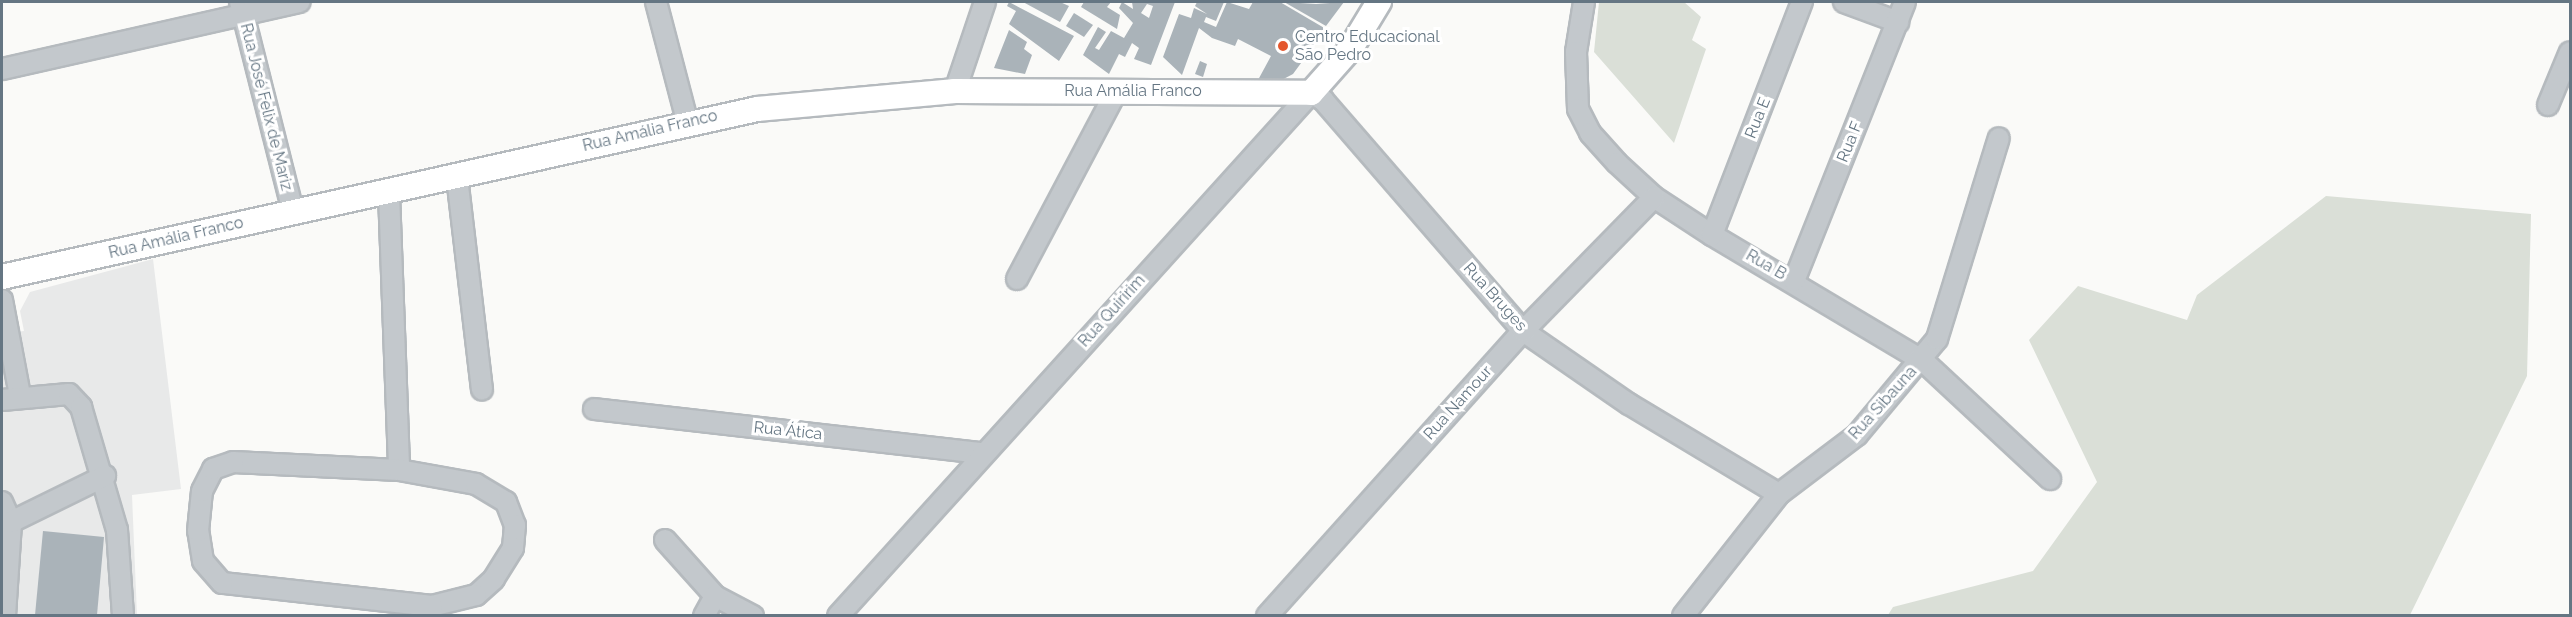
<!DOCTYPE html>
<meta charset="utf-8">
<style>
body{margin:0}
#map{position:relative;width:2572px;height:617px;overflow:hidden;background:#fafaf8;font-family:Raleway,sans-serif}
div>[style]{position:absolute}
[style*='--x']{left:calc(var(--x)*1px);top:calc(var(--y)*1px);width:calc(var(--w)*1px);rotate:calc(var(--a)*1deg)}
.built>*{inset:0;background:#e8e9e9}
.green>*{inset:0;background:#dadfd7}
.building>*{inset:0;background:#aab3b9}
.roads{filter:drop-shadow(2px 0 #b5babe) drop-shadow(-2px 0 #b5babe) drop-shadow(0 2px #b5babe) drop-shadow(0 -2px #b5babe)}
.minor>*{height:20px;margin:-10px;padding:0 10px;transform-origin:10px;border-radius:10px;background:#c3c8cc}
.major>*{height:24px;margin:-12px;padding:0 12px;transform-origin:12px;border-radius:12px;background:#fff}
.dots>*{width:16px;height:16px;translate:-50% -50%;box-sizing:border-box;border:3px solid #fff;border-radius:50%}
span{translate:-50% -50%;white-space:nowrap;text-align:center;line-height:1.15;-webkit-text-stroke:6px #fff;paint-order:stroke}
.poi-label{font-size:16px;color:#657683}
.left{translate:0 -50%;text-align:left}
.street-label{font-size:16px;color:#657683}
.frame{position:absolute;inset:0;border:3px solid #657683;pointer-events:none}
</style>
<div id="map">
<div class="built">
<i style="clip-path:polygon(153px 259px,181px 489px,132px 495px,137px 615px,2px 616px,2px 334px,24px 331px,20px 311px,30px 292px)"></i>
</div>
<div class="green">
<i style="clip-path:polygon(1599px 2px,1684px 2px,1701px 17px,1692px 40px,1706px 49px,1674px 143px,1594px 52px)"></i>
<i style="clip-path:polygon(2326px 196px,2531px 214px,2527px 376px,2410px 615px,1888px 615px,1893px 607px,2033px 571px,2097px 482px,2029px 340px,2078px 286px,2187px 320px,2197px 295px)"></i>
</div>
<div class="building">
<i style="clip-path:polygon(1009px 2px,1074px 36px,1059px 61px,1009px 24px,1016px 11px,1007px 6px)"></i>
<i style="clip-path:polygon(1023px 2px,1060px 2px,1069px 6px,1060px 22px)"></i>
<i style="clip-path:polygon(1084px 2px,1111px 2px,1107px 7px,1120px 15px,1117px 29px,1081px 7px)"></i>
<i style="clip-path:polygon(evenodd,1122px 2px,1133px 9px,1132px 2px,1175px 2px,1151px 65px,1134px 59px,1139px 48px,1132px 43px,1125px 57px,1119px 54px,1109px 74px,1083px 55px,1098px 27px,1106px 32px,1095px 48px,1099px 50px,1111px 31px,1124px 38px,1133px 23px,1119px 8px,1122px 2px,1147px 4px,1153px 6px,1149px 18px,1141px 13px,1147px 4px)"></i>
<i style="clip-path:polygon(1197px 2px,1224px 2px,1216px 21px,1206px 17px,1204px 22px,1216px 27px,1227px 2px,1249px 9px,1253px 2px,1280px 2px,1326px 29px,1293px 74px,1276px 83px,1258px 80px,1271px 56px,1238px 39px,1235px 46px,1212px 38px,1199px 28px,1182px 75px,1163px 57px,1179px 14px,1191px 18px,1194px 8px,1207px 14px,1195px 6px)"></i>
<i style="clip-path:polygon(1284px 2px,1316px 4px,1344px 2px,1326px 26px)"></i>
<i style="clip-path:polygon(1074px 13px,1093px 25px,1084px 37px,1066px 26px)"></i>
<i style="clip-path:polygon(1009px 30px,1027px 42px,1024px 49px,1032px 55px,1025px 74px,994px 68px)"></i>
<i style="clip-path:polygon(1200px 61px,1207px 64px,1203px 77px,1195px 74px)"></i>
<i style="clip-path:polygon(43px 531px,104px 537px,97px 615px,35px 615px)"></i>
</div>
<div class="roads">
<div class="minor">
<i style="--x:240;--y:2;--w:217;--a:75.8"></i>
<i style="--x:656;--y:2;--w:122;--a:75.3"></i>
<i style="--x:1584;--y:2;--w:51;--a:99.1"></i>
<i style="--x:1576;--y:52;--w:57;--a:88"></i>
<i style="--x:1578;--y:109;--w:27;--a:63"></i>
<i style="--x:1590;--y:133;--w:40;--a:48"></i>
<i style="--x:1617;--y:163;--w:50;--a:42.6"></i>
<i style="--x:1654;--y:197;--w:69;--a:33.2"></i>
<i style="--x:1712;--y:235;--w:244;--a:30.8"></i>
<i style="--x:1922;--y:360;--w:175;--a:42.9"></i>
<i style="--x:1844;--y:2;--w:58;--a:20.3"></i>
<i style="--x:2;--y:69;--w:305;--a:-12.7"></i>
<i style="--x:955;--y:91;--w:94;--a:-71.4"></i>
<i style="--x:2548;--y:105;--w:57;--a:-67.5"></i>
<i style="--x:457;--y:177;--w:214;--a:83.3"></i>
<i style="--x:389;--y:193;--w:277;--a:87.9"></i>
<i style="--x:1712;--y:235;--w:250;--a:-68.9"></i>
<i style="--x:1017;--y:279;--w:212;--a:-62.1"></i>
<i style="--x:1794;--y:281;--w:300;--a:-68.3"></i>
<i style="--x:2;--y:300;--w:97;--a:79.3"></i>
<i style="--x:2;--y:400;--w:67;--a:-5.1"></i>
<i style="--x:69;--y:394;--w:18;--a:47"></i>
<i style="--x:81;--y:407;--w:128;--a:73.7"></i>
<i style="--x:117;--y:530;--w:86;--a:86"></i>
<i style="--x:594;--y:409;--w:391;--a:6.5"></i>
<i style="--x:233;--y:462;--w:166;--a:2.8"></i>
<i style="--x:399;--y:470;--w:78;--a:10.3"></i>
<i style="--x:476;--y:484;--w:35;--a:31"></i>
<i style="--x:506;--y:502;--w:25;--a:69"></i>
<i style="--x:515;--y:525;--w:23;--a:95"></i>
<i style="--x:513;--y:548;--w:36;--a:122"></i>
<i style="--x:494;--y:579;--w:24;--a:138"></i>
<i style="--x:476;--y:595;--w:45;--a:166"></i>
<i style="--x:432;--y:606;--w:211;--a:-173.7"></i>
<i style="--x:222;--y:583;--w:29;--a:-131"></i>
<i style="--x:203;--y:561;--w:30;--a:-99"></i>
<i style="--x:198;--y:531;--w:40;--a:-84.3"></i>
<i style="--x:202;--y:491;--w:25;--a:-63"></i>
<i style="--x:213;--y:469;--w:21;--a:-19"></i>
<i style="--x:2;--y:502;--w:22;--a:66"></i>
<i style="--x:665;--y:540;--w:75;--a:48.2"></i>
<i style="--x:715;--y:596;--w:43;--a:27.8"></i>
<i style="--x:5;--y:616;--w:94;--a:-86.3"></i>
<i style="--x:11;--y:522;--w:105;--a:-26.1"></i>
<i style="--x:704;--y:616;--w:23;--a:-61"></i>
<i style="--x:838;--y:616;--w:705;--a:-47.87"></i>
<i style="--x:1311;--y:93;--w:14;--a:30"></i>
<i style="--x:1323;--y:100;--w:306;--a:49.1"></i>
<i style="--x:1523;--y:331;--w:129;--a:34.6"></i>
<i style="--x:1629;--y:404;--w:175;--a:31"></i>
<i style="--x:1267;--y:616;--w:383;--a:-48.1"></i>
<i style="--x:1523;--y:331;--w:187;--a:-45.6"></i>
<i style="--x:1683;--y:616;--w:155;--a:-51.8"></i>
<i style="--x:1779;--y:494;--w:98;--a:-37.1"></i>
<i style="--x:1857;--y:435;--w:125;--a:-50.2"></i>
<i style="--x:1937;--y:339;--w:210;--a:-72.9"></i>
</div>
<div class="major">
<i style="--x:2;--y:277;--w:773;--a:-12.54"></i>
<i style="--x:757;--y:109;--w:199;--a:-5.2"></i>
<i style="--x:955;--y:91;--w:356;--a:0.3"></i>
<i style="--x:1311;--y:93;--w:60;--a:-48.4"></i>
<i style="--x:1351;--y:48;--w:54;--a:-58.7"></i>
</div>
</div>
<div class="dots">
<i style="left:1283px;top:46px;background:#e4572e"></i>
</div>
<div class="poi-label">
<span class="left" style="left:1295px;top:46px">Centro Educacional<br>São Pedro</span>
</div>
<div class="street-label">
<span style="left:1133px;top:91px">Rua Amália Franco</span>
<span style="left:266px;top:107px;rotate:76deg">Rua José Felix de Mariz</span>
<span style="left:1758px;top:118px;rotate:-68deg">Rua E</span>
<span style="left:650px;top:131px;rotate:-13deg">Rua Amália Franco</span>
<span style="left:1850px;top:142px;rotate:-68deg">Rua F</span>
<span style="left:176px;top:238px;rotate:-13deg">Rua Amália Franco</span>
<span style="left:1766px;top:265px;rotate:30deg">Rua B</span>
<span style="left:1495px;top:297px;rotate:48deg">Rua Bruges</span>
<span style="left:1112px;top:311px;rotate:-48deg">Rua Quiririm</span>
<span style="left:1458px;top:403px;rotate:-48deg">Rua Namour</span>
<span style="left:1883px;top:403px;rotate:-48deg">Rua Sibauna</span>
<span style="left:788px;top:431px;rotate:6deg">Rua Ática</span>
</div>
<div class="frame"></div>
</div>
